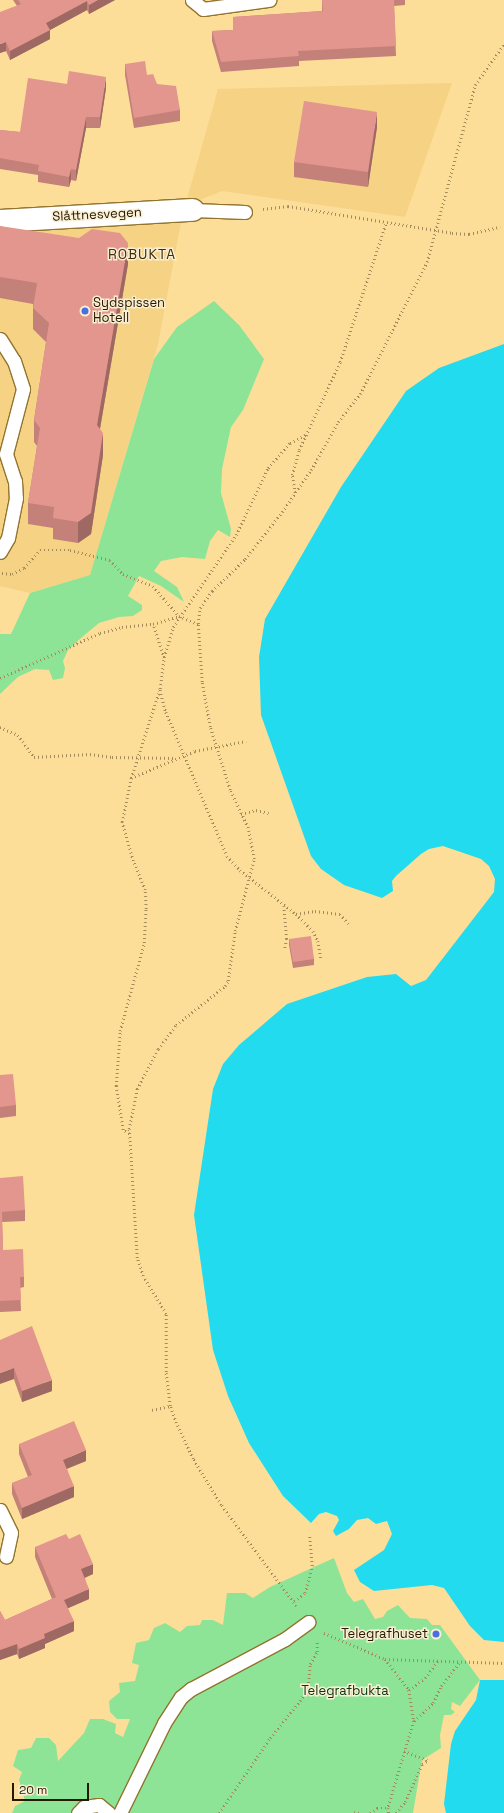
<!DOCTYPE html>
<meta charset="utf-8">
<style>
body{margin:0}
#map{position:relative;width:504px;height:1813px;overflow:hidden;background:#fdde98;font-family:"Space Grotesk",sans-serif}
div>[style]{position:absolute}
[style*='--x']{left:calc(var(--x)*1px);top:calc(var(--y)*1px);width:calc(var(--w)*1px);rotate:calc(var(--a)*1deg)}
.built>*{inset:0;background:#f5d284}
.green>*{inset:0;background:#8ee496}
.water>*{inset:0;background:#23dbee}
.path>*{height:2.5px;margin-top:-1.25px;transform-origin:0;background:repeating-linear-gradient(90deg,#a38c59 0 1px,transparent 0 4px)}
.roads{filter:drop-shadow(1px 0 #91742e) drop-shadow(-1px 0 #91742e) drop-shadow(0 1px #91742e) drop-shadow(0 -1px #91742e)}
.service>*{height:13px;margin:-6.5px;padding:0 6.5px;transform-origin:6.5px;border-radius:6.5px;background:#fff}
.minor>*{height:22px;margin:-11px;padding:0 11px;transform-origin:11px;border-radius:11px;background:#fff}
.wall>*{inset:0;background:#c38179}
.shaded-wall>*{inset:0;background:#9f6963}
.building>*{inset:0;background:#e3968d}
.dots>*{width:11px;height:11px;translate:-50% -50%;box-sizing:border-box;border:2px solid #faeed3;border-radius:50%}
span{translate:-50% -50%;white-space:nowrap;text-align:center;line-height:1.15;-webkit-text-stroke:3px #faeed3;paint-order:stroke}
.street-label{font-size:13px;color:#251900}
.poi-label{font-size:13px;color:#251900}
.left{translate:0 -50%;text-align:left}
.right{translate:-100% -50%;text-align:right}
.park-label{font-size:13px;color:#073510}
.neighbourhood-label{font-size:14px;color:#3e2f09;letter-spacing:1px}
.scale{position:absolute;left:12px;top:1783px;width:77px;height:18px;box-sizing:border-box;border:2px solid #251900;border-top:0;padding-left:5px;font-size:12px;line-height:14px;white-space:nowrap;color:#251900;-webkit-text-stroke:3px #faeed3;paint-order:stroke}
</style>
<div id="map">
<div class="built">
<i style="clip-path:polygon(452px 83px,405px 217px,222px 191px,185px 206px,218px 89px)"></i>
<i style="clip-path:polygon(182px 217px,158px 344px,90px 575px,30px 593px,0 586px,0 238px,18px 229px)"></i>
</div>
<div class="green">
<i style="clip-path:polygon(214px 301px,239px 325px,264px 359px,243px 410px,231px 427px,222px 469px,221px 493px,231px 529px,230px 537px,218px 530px,210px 541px,205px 559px,182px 557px,161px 561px,154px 571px,177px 587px,184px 602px,161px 586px,139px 576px,128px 596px,142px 605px,142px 610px,133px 616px,119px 617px,99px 623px,81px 638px,68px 650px,63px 661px,65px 668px,63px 678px,53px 680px,49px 670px,35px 669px,18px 677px,0 694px,0 634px,11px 634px,30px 593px,90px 575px,154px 359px,177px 327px)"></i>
<i style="clip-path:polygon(334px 1558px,347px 1593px,354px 1602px,363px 1599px,375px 1619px,383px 1617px,387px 1611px,398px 1605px,410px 1618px,427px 1619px,432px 1625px,440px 1625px,480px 1680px,460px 1706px,452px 1702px,451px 1709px,455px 1712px,451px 1715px,444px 1715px,440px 1735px,441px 1748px,422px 1760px,413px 1813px,12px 1813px,15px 1806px,25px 1801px,19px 1780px,22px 1772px,13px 1766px,18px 1750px,31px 1748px,36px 1738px,49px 1738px,56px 1745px,58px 1761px,84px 1733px,90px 1719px,103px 1719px,116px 1724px,115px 1733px,123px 1737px,130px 1719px,117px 1719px,110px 1712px,109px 1701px,120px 1692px,119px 1683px,135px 1681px,139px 1665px,132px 1663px,136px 1643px,149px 1640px,154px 1628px,165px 1623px,180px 1632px,187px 1626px,200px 1625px,202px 1620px,213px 1620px,223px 1625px,227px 1593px,245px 1593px,253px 1598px,270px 1587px)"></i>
</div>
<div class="water">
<i style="clip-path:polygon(504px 344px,504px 1642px,484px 1640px,470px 1626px,444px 1588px,432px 1585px,374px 1591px,360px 1582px,354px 1570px,384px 1550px,392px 1534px,387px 1521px,376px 1524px,368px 1518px,357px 1520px,349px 1529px,336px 1536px,333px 1531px,339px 1520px,337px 1516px,326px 1512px,319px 1514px,311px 1523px,283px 1496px,249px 1443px,228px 1396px,213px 1350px,194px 1215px,213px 1089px,223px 1064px,239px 1045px,287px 1004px,367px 977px,396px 974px,411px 986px,426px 980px,494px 892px,495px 879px,489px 866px,481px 859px,443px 846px,429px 849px,421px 854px,396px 876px,392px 881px,393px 891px,382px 898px,344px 885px,321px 869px,311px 856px,261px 715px,259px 657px,265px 619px,341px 487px,406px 391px,439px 368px)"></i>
<i style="clip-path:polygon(480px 1680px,504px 1680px,504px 1813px,446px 1813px,444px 1804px,451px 1744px,455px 1731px,476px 1700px)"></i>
</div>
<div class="path">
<i style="--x:263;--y:209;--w:25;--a:-7"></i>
<i style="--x:288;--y:206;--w:166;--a:9.3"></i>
<i style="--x:452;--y:233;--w:17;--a:3"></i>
<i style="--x:469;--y:234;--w:32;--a:-13"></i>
<i style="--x:295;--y:493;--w:18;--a:-99"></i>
<i style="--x:292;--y:475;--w:26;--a:-74"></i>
<i style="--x:299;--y:450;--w:97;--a:-65"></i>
<i style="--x:340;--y:362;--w:146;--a:-71.7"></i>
<i style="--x:2;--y:573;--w:10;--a:6"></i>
<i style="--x:12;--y:574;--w:13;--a:-27"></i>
<i style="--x:24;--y:568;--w:24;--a:-48"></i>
<i style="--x:40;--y:550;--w:30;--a:0"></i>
<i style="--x:70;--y:550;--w:41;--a:14"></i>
<i style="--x:110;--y:560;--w:19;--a:47"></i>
<i style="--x:123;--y:574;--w:32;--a:22"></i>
<i style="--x:153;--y:586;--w:40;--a:49"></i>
<i style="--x:179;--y:616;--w:21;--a:23"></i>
<i style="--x:164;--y:657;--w:31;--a:-73"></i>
<i style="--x:173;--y:627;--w:112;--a:-55.6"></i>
<i style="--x:236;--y:535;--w:74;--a:-64.5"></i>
<i style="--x:268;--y:468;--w:33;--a:-49"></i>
<i style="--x:290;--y:443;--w:19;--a:-28"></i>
<i style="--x:0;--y:678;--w:110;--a:-24.2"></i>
<i style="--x:100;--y:633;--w:23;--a:-15"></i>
<i style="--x:122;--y:627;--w:31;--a:-6"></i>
<i style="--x:153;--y:624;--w:27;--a:-17"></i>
<i style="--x:160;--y:690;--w:23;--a:75"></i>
<i style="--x:166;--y:712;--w:156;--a:67"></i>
<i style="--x:227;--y:856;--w:19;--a:47"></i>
<i style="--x:240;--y:870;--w:71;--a:38.2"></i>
<i style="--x:296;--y:914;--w:24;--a:45"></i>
<i style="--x:313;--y:931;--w:11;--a:63"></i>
<i style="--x:318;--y:941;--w:17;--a:80"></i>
<i style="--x:0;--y:727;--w:20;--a:24"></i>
<i style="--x:18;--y:735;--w:27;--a:54"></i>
<i style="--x:34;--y:757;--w:56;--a:-3.1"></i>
<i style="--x:90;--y:754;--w:22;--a:8"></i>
<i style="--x:112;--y:757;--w:64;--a:0.9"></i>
<i style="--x:131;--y:778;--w:69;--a:-22.9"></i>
<i style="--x:195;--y:751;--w:52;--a:-11.1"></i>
<i style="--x:241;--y:814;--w:16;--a:-15"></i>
<i style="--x:256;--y:810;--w:13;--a:13"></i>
<i style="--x:284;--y:906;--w:33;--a:85"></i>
<i style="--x:287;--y:939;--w:9;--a:103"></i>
<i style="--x:296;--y:914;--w:19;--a:-9"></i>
<i style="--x:315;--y:911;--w:25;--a:7"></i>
<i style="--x:340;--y:914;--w:13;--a:48"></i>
<i style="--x:129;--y:1134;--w:7;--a:-146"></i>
<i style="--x:123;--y:1130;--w:45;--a:-99"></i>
<i style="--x:116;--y:1086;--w:55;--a:-85.8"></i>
<i style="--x:120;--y:1031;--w:91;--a:-74.7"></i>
<i style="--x:144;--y:943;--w:34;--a:-87"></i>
<i style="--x:146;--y:909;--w:19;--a:-93"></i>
<i style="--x:145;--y:890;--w:31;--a:-112"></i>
<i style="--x:133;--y:861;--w:41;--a:-105.8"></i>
<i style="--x:122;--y:822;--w:45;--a:-78.4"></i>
<i style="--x:131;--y:778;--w:94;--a:-72"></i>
<i style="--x:160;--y:689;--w:31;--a:-83"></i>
<i style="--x:164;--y:658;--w:36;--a:-108"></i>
<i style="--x:152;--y:1410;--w:18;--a:-13"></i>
<i style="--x:294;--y:1601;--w:14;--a:-36"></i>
<i style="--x:305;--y:1593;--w:28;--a:-75"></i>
<i style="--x:312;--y:1566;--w:32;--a:-95"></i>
<i style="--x:296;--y:1606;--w:126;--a:-126.6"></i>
<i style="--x:221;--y:1505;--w:54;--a:-121.3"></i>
<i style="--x:193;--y:1459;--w:40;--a:-115"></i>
<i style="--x:176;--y:1423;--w:18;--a:-109"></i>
<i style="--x:170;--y:1406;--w:34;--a:-97"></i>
<i style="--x:166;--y:1372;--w:58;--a:-90"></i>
<i style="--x:166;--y:1314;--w:44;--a:-121.2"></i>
<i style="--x:143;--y:1276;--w:19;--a:-108"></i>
<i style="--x:137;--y:1258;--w:129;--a:-93.5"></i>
<i style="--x:129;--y:1129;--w:41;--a:-78.7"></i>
<i style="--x:137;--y:1089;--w:45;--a:-62.3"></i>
<i style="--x:158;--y:1049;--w:30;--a:-53"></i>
<i style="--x:176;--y:1025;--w:63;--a:-38.5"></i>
<i style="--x:225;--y:986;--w:6;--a:-59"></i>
<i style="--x:228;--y:981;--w:50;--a:-82"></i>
<i style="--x:235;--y:931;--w:74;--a:-75.2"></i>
<i style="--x:254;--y:859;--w:32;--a:-101"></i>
<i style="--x:248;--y:828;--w:42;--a:-115.3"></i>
<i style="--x:230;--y:790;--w:66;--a:-107.6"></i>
<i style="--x:210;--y:727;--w:46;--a:-100.1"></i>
<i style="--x:202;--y:682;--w:58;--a:-93.9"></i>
<i style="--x:198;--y:624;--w:16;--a:-83"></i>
<i style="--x:200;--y:608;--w:21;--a:-55"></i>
<i style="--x:212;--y:591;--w:46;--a:-44.1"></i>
<i style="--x:245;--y:559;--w:60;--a:-51.8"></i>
<i style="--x:282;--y:512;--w:51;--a:-55.4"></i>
<i style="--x:311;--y:470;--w:55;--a:-60.6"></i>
<i style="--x:338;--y:422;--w:36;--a:-52"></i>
<i style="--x:360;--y:394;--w:148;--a:-63.1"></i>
<i style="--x:427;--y:262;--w:183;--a:-74.8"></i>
<i style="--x:475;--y:85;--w:50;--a:-54.7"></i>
<i style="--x:324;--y:1633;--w:66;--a:23.1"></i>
<i style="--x:385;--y:1659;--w:119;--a:1.9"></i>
<i style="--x:385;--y:1659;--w:39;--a:52"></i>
<i style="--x:409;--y:1690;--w:31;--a:81"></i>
<i style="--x:414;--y:1721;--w:91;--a:106.6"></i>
<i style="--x:388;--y:1808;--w:5;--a:79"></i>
<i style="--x:409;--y:1690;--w:20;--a:-37"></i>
<i style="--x:425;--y:1678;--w:21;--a:-53"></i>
<i style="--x:414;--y:1721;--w:26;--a:-43"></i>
<i style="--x:433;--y:1703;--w:19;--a:-65"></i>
<i style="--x:441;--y:1686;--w:29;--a:-52"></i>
<i style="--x:404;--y:1751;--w:25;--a:21"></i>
<i style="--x:354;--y:1812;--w:5;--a:11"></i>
<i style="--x:219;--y:1813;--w:91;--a:-55.8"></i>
<i style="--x:270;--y:1738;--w:48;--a:-51"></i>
<i style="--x:300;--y:1701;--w:16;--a:-60"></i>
<i style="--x:308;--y:1687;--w:23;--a:-85"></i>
<i style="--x:310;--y:1664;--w:14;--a:-60"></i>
<i style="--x:317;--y:1652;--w:12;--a:-90"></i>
<i style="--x:370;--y:1813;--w:9;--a:-36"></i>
<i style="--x:377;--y:1808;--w:11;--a:0"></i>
<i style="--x:396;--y:1813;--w:14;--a:-51"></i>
<i style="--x:405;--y:1802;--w:42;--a:-65.9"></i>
<i style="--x:422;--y:1764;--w:7;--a:-34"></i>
</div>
<div class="roads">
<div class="service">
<i style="--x:192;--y:0;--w:14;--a:39"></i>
<i style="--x:203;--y:9;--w:67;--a:-7.8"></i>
<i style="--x:193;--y:210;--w:52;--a:2.2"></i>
<i style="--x:0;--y:339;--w:26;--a:58"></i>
<i style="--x:14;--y:361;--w:29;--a:72"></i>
<i style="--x:23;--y:389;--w:67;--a:104.7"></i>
<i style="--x:6;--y:454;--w:28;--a:72"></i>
<i style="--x:15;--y:481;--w:17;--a:87"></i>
<i style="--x:16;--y:498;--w:41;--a:101.3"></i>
<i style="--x:8;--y:538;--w:16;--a:120"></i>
<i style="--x:0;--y:1510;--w:25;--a:64"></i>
<i style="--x:11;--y:1533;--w:24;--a:102"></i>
<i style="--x:78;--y:1813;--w:8;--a:-45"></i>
<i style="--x:84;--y:1807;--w:15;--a:-8"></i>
<i style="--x:99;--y:1805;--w:13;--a:39"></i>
<i style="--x:120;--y:1813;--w:100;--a:-63.9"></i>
<i style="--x:164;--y:1723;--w:31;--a:-57"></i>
<i style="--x:181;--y:1697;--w:13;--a:-39"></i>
<i style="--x:191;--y:1689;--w:106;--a:-28"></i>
<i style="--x:285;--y:1639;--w:29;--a:-36"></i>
</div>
<div class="minor">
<i style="--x:0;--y:221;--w:193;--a:-3.3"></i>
</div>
</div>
<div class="wall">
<i style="clip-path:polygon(13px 0,115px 0,89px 14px,87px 10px,50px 30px,50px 39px,10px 60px,6px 51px,0 53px,17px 6px)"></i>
<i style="clip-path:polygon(322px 0,405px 0,405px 5px,394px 6px,396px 56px,299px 61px,299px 66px,221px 72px,212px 41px,212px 31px,233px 30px,233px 17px,322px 11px)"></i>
<i style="clip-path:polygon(125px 64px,147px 75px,157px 84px,180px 110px,180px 121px,134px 128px,125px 75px)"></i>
<i style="clip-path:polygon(67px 84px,106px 88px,100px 128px,86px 128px,76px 181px,71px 180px,69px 187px,38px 182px,38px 175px,0 169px,0 130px,20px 132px)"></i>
<i style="clip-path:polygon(377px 127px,368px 187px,294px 177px,294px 162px)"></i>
<i style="clip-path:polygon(0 226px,128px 264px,100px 429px,103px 455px,91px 534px,78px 543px,53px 539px,53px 528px,28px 524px,28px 503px,37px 446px,34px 442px,34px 420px,46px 342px,33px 329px,33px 304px,0 298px)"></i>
<i style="clip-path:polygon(289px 939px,314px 959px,314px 965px,293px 968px,289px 945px)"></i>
<i style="clip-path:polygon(0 1075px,16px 1105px,16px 1116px,0 1118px)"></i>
<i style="clip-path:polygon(0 1178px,25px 1210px,25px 1221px,2px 1222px,3px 1250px,24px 1277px,24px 1287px,20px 1288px,21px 1311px,0 1312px)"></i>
<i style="clip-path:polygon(0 1340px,52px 1391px,22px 1402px)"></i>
<i style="clip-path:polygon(19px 1444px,86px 1461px,67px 1469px,74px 1497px,22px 1519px,12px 1494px,12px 1483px,28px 1477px,19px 1454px)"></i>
<i style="clip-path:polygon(69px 1539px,93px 1574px,85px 1578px,89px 1599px,68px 1608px,74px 1631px,45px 1644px,45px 1648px,19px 1659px,17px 1654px,0 1660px,0 1611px,5px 1620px,52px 1599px,35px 1557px,35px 1547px)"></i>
</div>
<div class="shaded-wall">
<i style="clip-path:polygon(98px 0,115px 0,89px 14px,89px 5px)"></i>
<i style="clip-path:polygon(87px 1px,87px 10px,50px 30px,50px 39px,10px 60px,10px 51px,46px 23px)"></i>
<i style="clip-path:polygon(6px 42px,6px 51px,0 53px,0 44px)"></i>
<i style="clip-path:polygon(106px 77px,106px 88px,100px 128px,100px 117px)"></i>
<i style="clip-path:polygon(377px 112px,377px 127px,368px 187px,368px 172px)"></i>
<i style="clip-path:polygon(86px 117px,86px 128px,76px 181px,76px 170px)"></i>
<i style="clip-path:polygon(71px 169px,71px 180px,69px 187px,69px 177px)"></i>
<i style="clip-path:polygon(128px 243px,128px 264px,97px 446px,97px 425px)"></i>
<i style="clip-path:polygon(103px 433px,103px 455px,91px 534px,78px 543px,78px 522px)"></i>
<i style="clip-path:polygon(14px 1368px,14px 1379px,0 1384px,0 1373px)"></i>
<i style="clip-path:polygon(52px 1380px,52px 1391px,22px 1402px,22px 1391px)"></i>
<i style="clip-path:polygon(86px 1450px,86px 1461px,63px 1470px,63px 1460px)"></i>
<i style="clip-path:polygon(74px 1486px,74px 1497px,22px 1519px,22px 1508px)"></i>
<i style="clip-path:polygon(93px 1564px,93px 1574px,81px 1579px,81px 1569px)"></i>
<i style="clip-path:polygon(89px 1589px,89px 1599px,64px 1610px,64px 1600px)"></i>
<i style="clip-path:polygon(74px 1621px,74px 1631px,45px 1644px,45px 1648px,19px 1659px,19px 1649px,44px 1634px)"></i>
<i style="clip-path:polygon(17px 1644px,17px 1654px,0 1660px,0 1650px)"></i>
</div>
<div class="building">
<i style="clip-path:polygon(18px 0,98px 0,89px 5px,87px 1px,46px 23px,50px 30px,10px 51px,6px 42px,0 44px,0 12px,21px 4px)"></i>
<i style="clip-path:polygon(322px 0,394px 0,396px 46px,298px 51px,299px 56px,221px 62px,212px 31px,233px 30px,233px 17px,323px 11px)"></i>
<i style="clip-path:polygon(145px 61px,147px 75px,153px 74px,157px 84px,176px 86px,180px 110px,134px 118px,125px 64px)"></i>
<i style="clip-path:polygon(69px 71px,106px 77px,100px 117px,86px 117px,76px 170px,71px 169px,69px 177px,38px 171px,39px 165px,0 158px,0 130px,20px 132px,28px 78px,67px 84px)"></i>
<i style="clip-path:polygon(304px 101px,377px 112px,368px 172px,294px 162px)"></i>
<i style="clip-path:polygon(0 226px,79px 238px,92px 229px,120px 233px,128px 243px,97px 425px,103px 433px,91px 513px,78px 522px,53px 518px,54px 507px,28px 503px,40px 428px,34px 420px,49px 323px,33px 308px,37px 283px,0 277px)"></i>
<i style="clip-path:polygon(311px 936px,314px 959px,293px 962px,289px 939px)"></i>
<i style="clip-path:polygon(13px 1074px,16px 1105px,0 1107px,0 1075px)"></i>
<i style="clip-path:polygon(23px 1176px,25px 1210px,2px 1212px,3px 1250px,23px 1249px,24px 1277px,20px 1277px,21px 1300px,0 1301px,0 1178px)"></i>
<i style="clip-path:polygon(32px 1326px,52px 1380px,22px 1391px,14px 1368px,0 1373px,0 1340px)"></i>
<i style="clip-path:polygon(74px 1421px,86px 1450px,63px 1460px,74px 1486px,22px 1508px,12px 1483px,32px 1475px,19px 1444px)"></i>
<i style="clip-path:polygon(66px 1534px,69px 1539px,80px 1534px,93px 1564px,81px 1569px,89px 1589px,64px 1600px,74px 1621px,44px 1634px,45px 1638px,19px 1649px,17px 1644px,0 1650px,0 1611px,5px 1620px,56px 1597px,35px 1547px)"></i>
</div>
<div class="dots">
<i style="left:85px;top:311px;background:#4970e3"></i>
<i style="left:436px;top:1634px;background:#4970e3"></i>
</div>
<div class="street-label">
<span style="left:97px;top:215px;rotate:-3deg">Slåttnesvegen</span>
</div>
<div class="poi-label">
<span class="left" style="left:93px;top:311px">Sydspissen<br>Hotell</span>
<span class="right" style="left:428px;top:1634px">Telegrafhuset</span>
</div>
<div class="park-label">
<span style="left:345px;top:1691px">Telegrafbukta</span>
</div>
<div class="neighbourhood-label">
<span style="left:142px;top:254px">ROBUKTA</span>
</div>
<div class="scale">20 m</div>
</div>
